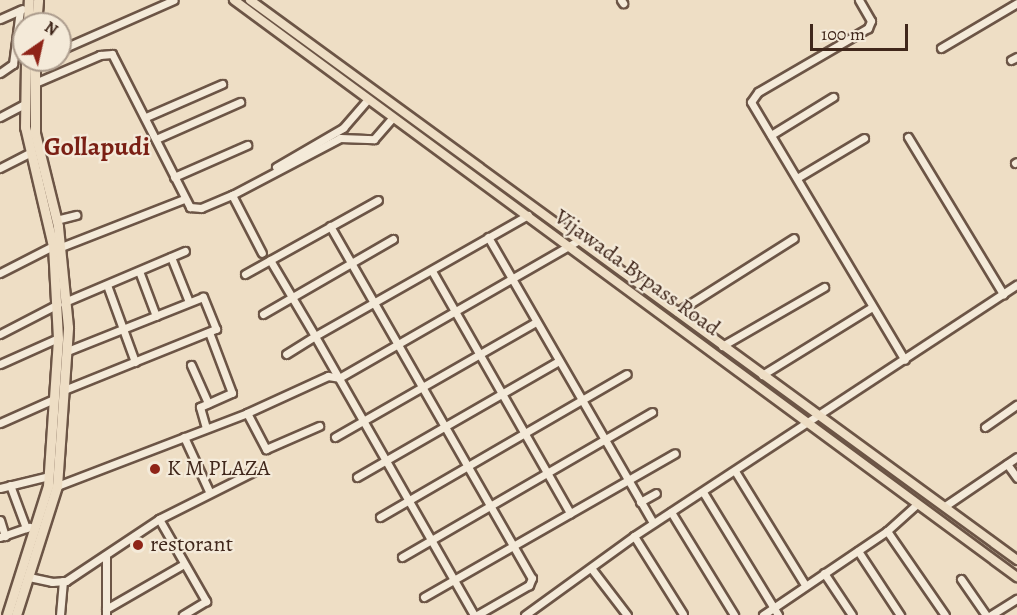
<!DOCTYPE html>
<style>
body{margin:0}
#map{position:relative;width:1017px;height:615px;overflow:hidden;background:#eedec5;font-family:Alegreya,serif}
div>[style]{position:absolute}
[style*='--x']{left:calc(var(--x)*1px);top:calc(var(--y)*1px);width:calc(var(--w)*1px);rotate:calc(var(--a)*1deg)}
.roads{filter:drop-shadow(2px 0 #6c5546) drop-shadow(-2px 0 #6c5546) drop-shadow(0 2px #6c5546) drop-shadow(0 -2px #6c5546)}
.minor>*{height:7px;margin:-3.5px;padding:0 3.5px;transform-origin:3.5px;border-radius:3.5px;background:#f4ead9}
.major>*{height:8px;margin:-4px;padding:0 4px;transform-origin:4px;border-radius:4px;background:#eedec5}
.highway>*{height:9px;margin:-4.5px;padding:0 4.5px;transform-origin:4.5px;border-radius:4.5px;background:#eedec5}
.dots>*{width:16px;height:16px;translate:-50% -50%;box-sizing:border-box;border:3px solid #f4ead9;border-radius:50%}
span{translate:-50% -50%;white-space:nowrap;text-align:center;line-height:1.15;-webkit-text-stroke:4.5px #f4ead9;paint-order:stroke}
.street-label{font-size:22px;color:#40271b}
.poi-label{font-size:22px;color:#40271b}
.left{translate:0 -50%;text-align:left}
.quarter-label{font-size:26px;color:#7a1f14;font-weight:700}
.north{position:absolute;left:12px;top:12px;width:60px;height:60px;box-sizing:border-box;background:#f4ead9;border:2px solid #ac9c8d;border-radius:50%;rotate:34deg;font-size:16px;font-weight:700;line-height:24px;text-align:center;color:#40271b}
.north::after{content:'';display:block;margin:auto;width:21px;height:27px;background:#8f2418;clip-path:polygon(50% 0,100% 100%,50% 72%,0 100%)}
.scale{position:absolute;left:810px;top:24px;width:98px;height:27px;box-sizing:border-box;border:3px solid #40271b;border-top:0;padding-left:8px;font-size:18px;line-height:21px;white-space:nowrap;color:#40271b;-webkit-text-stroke:4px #f4ead9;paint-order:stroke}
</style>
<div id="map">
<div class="roads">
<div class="minor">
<i style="--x:621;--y:0;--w:4;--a:56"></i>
<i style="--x:859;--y:0;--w:24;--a:60"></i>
<i style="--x:871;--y:21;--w:8;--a:113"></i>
<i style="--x:868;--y:28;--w:127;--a:149.8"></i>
<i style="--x:758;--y:92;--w:12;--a:125"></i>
<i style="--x:751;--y:102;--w:300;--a:59.2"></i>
<i style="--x:0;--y:19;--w:24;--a:-24"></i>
<i style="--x:941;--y:48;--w:88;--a:-30.6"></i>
<i style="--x:60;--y:50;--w:124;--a:-23.7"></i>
<i style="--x:1011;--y:60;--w:7;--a:-27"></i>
<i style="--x:0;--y:73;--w:16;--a:-35"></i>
<i style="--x:13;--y:64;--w:54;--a:-82.6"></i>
<i style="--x:35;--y:83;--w:71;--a:-23.3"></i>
<i style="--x:100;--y:55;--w:12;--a:-5"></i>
<i style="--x:112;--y:54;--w:172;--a:63"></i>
<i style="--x:190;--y:207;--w:11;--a:5"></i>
<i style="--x:201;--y:208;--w:34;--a:-23"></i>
<i style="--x:232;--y:195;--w:65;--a:62.7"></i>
<i style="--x:0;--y:117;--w:27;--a:-28"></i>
<i style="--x:146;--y:117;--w:83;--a:-23.5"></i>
<i style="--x:771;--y:135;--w:73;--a:-31.5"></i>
<i style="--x:908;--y:137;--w:184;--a:58.8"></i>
<i style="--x:156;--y:139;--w:92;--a:-23.8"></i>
<i style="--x:1015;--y:163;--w:2;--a:-27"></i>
<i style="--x:276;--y:167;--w:78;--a:-30.2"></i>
<i style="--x:343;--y:128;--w:38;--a:-49"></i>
<i style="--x:0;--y:168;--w:31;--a:-27"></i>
<i style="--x:174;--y:177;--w:80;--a:-23.7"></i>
<i style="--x:797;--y:178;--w:78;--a:-30.8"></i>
<i style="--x:232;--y:195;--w:122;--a:-27.8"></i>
<i style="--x:340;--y:138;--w:34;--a:2"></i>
<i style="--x:374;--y:139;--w:29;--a:-49"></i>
<i style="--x:56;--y:220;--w:21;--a:-14"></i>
<i style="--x:330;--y:226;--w:406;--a:60.2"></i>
<i style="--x:532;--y:578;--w:8;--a:113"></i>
<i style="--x:529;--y:585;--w:60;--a:150"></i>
<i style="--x:488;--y:237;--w:330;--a:60"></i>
<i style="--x:61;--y:247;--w:132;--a:-21.3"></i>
<i style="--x:171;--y:257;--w:48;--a:68.2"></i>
<i style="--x:270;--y:260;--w:88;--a:59.4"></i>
<i style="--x:315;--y:336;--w:34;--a:148"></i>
<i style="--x:139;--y:271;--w:48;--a:69.3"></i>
<i style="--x:432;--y:271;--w:279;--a:60.3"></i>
<i style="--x:0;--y:273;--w:59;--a:-27"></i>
<i style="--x:245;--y:274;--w:152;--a:-29.1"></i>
<i style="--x:107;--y:285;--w:82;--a:70"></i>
<i style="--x:67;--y:301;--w:128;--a:-23"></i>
<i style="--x:677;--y:312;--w:138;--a:-32.3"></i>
<i style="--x:263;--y:314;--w:150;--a:-30"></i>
<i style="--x:0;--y:334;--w:65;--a:-27.3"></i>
<i style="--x:722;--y:346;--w:118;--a:-30"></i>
<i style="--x:0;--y:364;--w:64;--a:-24.1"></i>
<i style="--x:191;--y:365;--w:42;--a:65.9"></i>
<i style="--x:762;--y:375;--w:129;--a:-31.7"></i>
<i style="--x:64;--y:390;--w:164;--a:-21.9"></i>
<i style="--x:216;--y:329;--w:35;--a:-112"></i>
<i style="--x:203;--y:297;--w:146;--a:158.3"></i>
<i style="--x:247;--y:413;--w:41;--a:62.2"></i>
<i style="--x:266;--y:449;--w:58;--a:-23.5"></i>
<i style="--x:0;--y:423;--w:59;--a:-24"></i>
<i style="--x:985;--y:427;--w:39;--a:-35"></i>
<i style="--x:206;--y:428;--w:22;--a:-106"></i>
<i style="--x:200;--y:407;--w:35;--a:-24"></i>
<i style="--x:232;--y:393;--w:65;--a:-110.7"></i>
<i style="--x:184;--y:437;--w:60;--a:65.2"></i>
<i style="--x:335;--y:437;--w:232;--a:-29.8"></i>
<i style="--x:1007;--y:464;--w:17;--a:54"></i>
<i style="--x:735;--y:471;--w:134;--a:58.4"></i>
<i style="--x:357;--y:477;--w:233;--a:-29.9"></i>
<i style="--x:10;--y:485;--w:46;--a:69.6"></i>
<i style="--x:57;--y:486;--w:204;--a:-21"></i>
<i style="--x:247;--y:413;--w:89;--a:-24.6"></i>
<i style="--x:328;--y:376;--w:11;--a:10"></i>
<i style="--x:339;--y:378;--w:275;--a:-29.9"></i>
<i style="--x:0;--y:488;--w:50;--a:-13.8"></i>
<i style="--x:703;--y:492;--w:144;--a:58.6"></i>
<i style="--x:640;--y:502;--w:18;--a:-29"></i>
<i style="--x:945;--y:506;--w:87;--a:-34.2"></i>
<i style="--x:671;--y:512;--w:121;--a:58.5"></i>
<i style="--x:380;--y:517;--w:285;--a:-30.1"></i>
<i style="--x:159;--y:519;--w:95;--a:60.2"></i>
<i style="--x:206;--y:601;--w:27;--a:149"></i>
<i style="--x:0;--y:520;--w:17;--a:73"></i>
<i style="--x:887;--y:531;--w:102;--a:55.4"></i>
<i style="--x:634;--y:536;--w:92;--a:57.9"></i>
<i style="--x:0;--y:537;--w:31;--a:-19"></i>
<i style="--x:858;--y:551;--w:77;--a:56.7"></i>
<i style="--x:106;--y:555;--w:60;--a:90"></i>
<i style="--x:402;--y:557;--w:289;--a:-30.1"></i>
<i style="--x:591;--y:568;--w:59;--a:52.5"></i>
<i style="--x:824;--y:573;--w:50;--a:56.3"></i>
<i style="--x:29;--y:577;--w:24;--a:12"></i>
<i style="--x:52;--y:582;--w:14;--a:-4"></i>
<i style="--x:66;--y:581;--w:112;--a:-33.7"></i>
<i style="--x:159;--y:519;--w:105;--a:-26.6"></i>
<i style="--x:961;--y:579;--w:44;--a:55.2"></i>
<i style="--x:424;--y:597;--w:289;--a:-29.8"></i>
<i style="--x:106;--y:609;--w:90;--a:-30"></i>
<i style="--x:60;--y:615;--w:34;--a:-85"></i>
<i style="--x:474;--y:615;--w:321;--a:-119.7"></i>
<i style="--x:315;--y:336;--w:245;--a:-29.6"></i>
<i style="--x:525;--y:615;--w:135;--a:-35.9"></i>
<i style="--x:634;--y:536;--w:458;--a:-33.3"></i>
<i style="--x:763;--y:615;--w:150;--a:-34.1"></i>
<i style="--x:887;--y:531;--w:40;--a:-42"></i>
<i style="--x:991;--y:615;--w:31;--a:-32"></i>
</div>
<div class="major">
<i style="--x:234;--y:0;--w:973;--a:36.39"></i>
<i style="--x:250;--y:0;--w:950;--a:36.13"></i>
</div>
<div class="highway">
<i style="--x:28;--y:24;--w:24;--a:-88"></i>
<i style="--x:36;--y:24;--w:24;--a:-85"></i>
<i style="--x:7;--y:615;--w:135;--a:-72.4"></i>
<i style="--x:48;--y:486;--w:148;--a:-86.1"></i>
<i style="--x:58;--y:338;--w:92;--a:-93.1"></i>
<i style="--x:53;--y:246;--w:122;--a:-103.2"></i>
<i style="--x:25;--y:127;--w:67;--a:-89.1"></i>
<i style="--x:16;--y:615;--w:135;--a:-72.4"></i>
<i style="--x:57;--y:486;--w:159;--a:-86"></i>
<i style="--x:68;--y:327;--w:101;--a:-95.7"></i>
<i style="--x:58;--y:226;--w:96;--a:-103.9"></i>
<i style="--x:35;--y:133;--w:73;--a:-90"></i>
</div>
</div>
<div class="dots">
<i style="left:155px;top:469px;background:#8f2418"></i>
<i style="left:138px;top:545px;background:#8f2418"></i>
</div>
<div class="street-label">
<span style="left:637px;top:273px;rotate:36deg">Vijawada Bypass Road</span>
</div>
<div class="poi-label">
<span class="left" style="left:167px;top:469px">K M PLAZA</span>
<span class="left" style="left:150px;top:545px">restorant</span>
</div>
<div class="quarter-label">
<span style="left:97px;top:147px">Gollapudi</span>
</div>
<div class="north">N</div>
<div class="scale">100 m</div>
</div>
